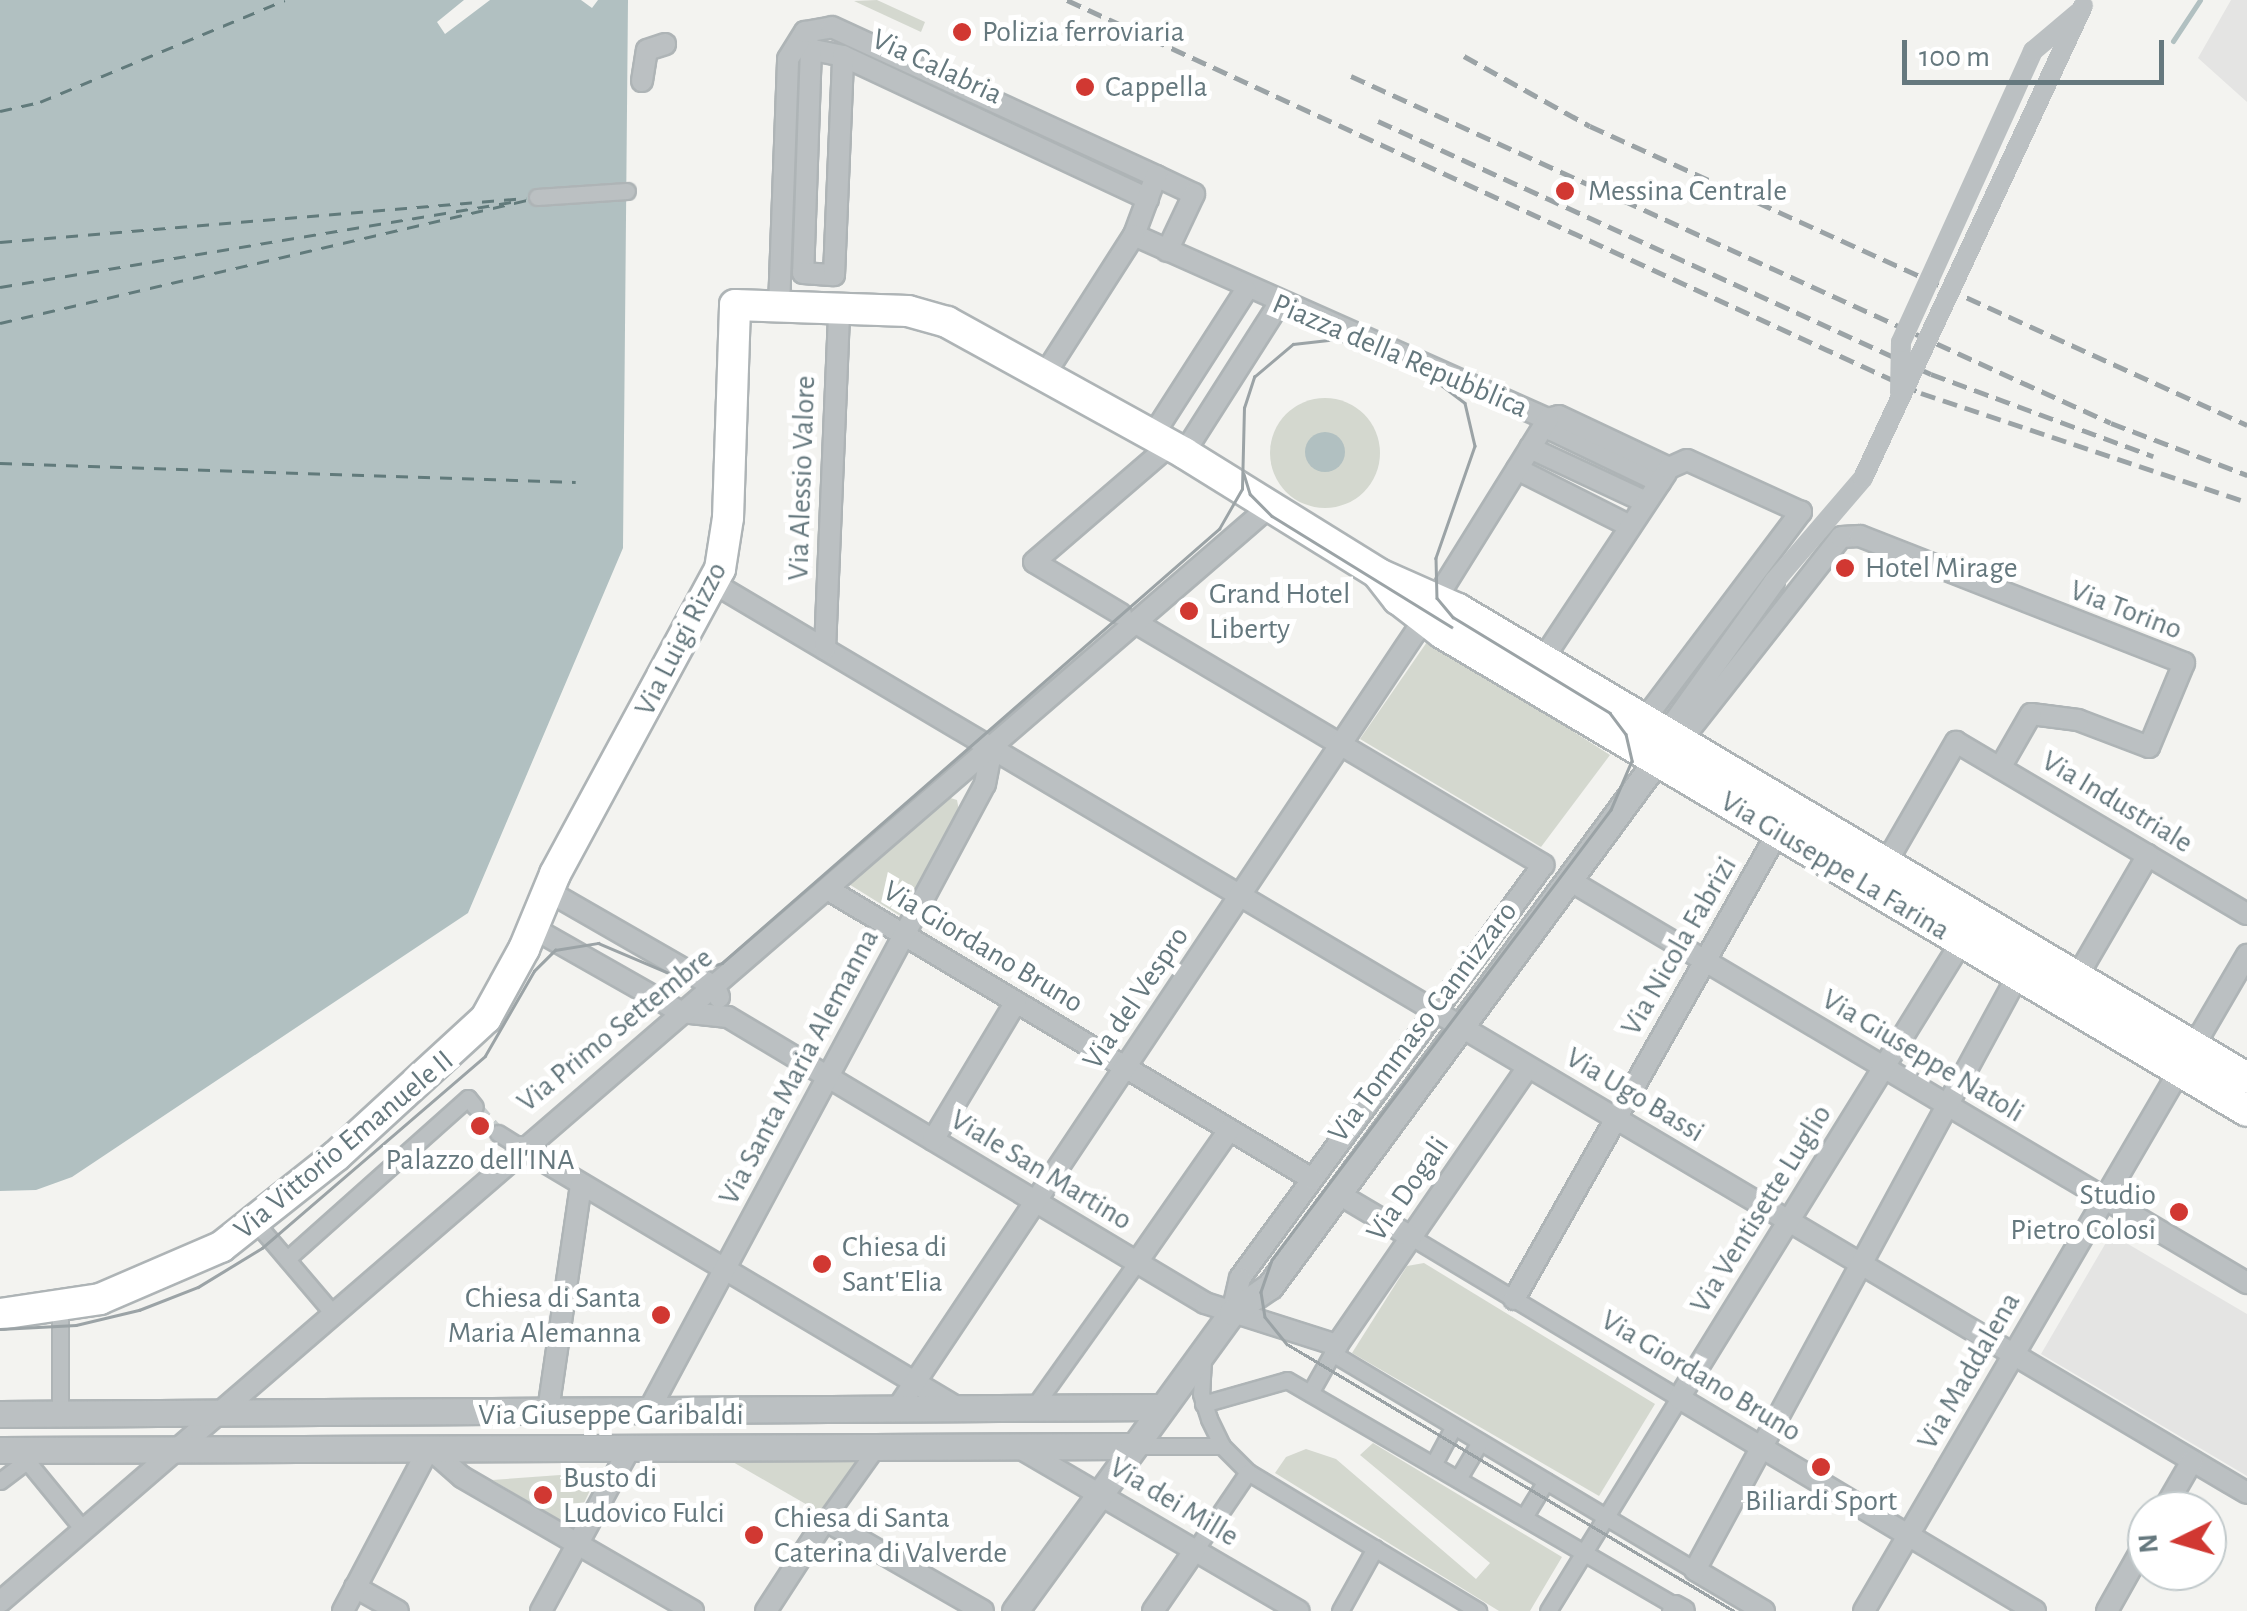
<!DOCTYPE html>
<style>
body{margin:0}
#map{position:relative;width:2247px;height:1611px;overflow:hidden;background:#f3f3f0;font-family:"Alegreya Sans",sans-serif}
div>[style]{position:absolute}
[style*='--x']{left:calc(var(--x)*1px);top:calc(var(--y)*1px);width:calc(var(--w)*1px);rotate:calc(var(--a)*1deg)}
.built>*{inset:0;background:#e4e4e3}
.green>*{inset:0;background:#d4d8cf}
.round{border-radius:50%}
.water>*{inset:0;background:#b1c0c1}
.stream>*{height:5px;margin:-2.5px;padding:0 2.5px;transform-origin:2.5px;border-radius:2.5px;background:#b1c0c1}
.ferry>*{height:2.5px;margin-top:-1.25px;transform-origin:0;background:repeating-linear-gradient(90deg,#617a7b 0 12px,transparent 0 22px)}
.pedestrian-tunnel>*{height:15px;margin-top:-7.5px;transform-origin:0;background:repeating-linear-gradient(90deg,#c8cece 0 15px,transparent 0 23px)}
.roads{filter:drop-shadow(2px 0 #aeb4b6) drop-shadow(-2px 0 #aeb4b6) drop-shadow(0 2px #aeb4b6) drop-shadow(0 -2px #aeb4b6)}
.pedestrian>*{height:15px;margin:-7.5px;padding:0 7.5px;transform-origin:7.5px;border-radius:7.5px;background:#bbc0c2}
.minor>*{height:20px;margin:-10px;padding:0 10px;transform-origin:10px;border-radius:10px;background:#bbc0c2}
.tertiary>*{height:25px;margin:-12.5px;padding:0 12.5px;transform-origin:12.5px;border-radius:12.5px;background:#bbc0c2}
.primary>*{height:30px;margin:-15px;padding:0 15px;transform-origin:15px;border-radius:15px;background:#fff}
.tram>*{height:2.5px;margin:-1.25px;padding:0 1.25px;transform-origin:1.25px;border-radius:1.25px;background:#9ba3a6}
.rail>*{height:5px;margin-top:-2.5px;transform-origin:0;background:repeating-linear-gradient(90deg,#9ba3a6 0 15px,transparent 0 23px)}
.minor-bridge>*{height:20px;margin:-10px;padding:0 10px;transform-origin:10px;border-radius:10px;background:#bbc0c2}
.dots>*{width:28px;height:28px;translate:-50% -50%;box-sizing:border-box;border:5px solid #fff;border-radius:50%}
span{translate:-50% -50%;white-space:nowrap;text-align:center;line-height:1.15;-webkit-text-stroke:10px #fff;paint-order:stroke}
.poi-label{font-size:30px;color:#65787e}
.left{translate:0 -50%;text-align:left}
.right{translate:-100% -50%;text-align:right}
.street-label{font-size:30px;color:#65787e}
.north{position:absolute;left:2127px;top:1491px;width:100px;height:100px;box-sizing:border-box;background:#fff;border:2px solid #c1c9cb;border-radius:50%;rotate:265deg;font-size:28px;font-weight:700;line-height:40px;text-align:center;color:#65787e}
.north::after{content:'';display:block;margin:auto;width:35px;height:45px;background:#d13832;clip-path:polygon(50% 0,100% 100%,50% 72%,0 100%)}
.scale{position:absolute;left:1902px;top:40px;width:262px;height:45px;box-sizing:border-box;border:5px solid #65787e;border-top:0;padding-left:12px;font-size:30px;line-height:35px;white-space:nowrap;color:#65787e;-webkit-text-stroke:8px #fff;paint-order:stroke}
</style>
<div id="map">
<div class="built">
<i style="clip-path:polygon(2231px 0,2247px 0,2247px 102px,2198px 58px)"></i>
<i style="clip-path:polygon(2111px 1234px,2247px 1314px,2247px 1476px,2041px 1354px)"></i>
</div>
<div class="green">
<i style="clip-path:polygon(877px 0,925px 22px,921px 32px,854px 1px)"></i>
<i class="round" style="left:1270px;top:398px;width:110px;height:110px"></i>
<i style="clip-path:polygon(1429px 639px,1610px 755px,1541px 847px,1360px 739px)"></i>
<i style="clip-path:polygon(947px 797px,957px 800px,959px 811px,902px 917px,847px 883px)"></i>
<i style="clip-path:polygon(1424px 1263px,1655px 1404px,1599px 1496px,1352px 1353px,1407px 1266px)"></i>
<i style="clip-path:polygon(1373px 1443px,1562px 1557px,1530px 1611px,1499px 1611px,1275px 1473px,1286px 1457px,1306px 1449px,1336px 1459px,1476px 1579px,1490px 1563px,1360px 1455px)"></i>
<i style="clip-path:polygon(726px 1458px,857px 1461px,823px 1514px)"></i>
<i style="clip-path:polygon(588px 1473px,594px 1482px,575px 1522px,567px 1524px,492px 1480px)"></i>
</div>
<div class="water">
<i style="clip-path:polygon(0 0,464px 0,437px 22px,445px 34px,490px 0,581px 0,592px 8px,598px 0,628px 0,623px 548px,468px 913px,72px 1177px,36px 1190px,0 1191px)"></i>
<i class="round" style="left:1305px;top:432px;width:40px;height:40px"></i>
</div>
<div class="stream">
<i style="--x:2173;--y:41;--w:49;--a:-56.6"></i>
</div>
<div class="ferry">
<i style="--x:0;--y:111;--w:41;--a:-12.7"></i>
<i style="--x:40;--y:102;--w:265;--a:-22.6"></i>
<i style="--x:0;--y:242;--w:528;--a:-4.78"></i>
<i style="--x:0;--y:287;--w:518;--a:-9.44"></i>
<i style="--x:0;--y:323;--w:545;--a:-13.14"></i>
<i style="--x:0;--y:463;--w:576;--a:1.89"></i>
</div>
<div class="pedestrian-tunnel">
<i style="--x:475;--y:1107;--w:35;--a:49"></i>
</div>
<div class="roads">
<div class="pedestrian">
<i style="--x:537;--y:197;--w:90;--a:-3.8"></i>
<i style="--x:498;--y:1133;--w:26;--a:32"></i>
<i style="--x:256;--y:1223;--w:116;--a:49.6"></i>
<i style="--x:1411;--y:1237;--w:313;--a:31"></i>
<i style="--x:1679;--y:1398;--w:250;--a:121.6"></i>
<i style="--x:287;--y:1259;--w:242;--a:-41.7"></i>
<i style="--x:468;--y:1098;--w:11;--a:52"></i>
<i style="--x:1332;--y:1353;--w:423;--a:30.9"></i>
<i style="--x:1203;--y:1359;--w:35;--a:93"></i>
<i style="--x:1201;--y:1394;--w:26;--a:72"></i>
<i style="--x:1209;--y:1419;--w:30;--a:64"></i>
<i style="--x:1222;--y:1446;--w:37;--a:45"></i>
<i style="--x:1248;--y:1472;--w:269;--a:31.1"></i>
<i style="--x:1310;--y:1393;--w:55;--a:-60.6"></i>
<i style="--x:1203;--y:1404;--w:87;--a:-15.9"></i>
<i style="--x:1287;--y:1380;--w:449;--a:30.2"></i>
<i style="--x:1033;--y:1408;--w:179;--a:-54.5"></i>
<i style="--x:60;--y:1414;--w:105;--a:-90"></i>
<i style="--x:1131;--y:1446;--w:91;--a:0"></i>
<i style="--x:28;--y:1450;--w:11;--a:95"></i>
<i style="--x:27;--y:1461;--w:85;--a:50.7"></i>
<i style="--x:1433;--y:1465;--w:44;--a:-61.7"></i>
<i style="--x:1458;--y:1479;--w:43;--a:-59.3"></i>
<i style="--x:0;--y:1481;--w:34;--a:-37"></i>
<i style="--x:1524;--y:1517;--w:42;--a:-58.6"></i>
<i style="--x:825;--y:1520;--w:90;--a:-54.5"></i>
<i style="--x:1195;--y:1550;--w:94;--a:-55.8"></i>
<i style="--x:1340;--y:1611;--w:72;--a:-60.9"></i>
</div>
<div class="minor">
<i style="--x:799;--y:47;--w:45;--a:11.6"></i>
<i style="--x:843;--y:56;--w:337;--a:25.1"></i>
<i style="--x:811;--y:48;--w:225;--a:92"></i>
<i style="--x:803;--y:273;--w:31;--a:4"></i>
<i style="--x:834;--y:275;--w:219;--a:-87.6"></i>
<i style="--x:642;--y:81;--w:31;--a:-81"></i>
<i style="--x:647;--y:50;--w:19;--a:-18"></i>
<i style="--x:1156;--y:176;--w:42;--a:25.3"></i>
<i style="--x:1194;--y:194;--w:63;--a:115.3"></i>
<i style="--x:1134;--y:235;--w:453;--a:24"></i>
<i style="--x:1548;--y:419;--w:12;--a:70"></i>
<i style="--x:1552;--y:430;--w:120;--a:25.7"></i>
<i style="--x:779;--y:307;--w:248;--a:-87.9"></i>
<i style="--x:788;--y:59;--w:32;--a:-58"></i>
<i style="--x:805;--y:32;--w:27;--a:-10"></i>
<i style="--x:832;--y:27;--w:357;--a:24.7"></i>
<i style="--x:1156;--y:176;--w:63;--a:110.4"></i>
<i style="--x:1134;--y:235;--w:167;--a:122.6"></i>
<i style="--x:1548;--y:419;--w:11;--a:-15"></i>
<i style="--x:1559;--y:416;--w:122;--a:25.3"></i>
<i style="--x:1153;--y:435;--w:172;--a:-57.3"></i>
<i style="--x:1530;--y:448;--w:128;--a:25"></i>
<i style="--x:1184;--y:453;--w:177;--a:-57.5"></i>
<i style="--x:1517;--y:469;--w:127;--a:26.8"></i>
<i style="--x:715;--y:584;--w:1781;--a:30.68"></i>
<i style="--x:1121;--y:614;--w:101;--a:-149.1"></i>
<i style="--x:1034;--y:562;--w:179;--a:-40.7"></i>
<i style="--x:1136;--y:623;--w:474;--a:30.7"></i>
<i style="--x:1543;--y:865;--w:512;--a:126.27"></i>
<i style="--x:1240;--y:1278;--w:35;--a:103"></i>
<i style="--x:825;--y:649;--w:340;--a:-87.6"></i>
<i style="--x:1543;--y:659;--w:223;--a:-56.5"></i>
<i style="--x:1644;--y:720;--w:261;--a:-53"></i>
<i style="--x:1801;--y:512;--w:125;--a:-155.5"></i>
<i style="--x:1687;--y:460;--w:20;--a:156"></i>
<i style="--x:1660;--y:742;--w:196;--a:-54.5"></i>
<i style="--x:1675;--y:748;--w:268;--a:-51.8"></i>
<i style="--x:1841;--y:537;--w:19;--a:-3"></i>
<i style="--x:1860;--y:536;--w:348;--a:21.4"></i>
<i style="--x:2184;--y:663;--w:91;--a:112.6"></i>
<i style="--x:2149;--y:747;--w:76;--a:-159.2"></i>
<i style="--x:2078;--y:720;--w:47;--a:-172.7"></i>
<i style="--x:2031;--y:714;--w:62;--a:119.9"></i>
<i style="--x:1886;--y:863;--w:140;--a:-60"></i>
<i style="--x:1956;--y:742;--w:338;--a:30.6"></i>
<i style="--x:1569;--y:880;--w:789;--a:30.73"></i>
<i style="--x:829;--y:890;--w:563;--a:30.89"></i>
<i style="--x:548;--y:891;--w:193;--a:29.9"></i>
<i style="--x:715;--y:987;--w:11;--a:68"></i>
<i style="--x:533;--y:928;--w:170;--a:29.6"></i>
<i style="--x:681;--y:1012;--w:47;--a:6.1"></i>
<i style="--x:728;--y:1017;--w:556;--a:30.95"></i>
<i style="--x:1205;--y:1303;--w:139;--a:17.7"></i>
<i style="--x:1337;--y:1345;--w:337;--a:-55.5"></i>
<i style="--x:1962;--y:941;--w:538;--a:121.77"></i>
<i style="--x:1679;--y:1398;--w:415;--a:30.9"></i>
<i style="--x:2077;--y:977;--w:141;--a:-59.8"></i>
<i style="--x:933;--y:1140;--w:161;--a:-59"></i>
<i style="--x:520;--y:1147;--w:510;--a:30.79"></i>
<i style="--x:1337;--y:1193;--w:86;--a:30.7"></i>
<i style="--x:1137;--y:1262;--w:161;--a:-55.1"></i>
<i style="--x:1514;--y:1299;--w:536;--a:-60.52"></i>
<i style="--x:897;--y:1409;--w:933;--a:-56.28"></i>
<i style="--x:1415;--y:633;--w:252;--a:-58.1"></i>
<i style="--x:649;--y:1410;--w:710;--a:-61.78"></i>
<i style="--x:985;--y:784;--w:37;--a:-79"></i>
<i style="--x:548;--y:1411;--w:229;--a:-81.7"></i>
<i style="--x:1018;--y:1447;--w:325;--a:30.3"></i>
<i style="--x:2163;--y:1511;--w:58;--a:-59.9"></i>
<i style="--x:355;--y:1587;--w:49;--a:29.2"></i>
<i style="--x:0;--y:1602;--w:1678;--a:-40.79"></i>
<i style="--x:343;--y:1611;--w:184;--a:-62.2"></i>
<i style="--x:429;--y:1448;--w:44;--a:41.3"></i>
<i style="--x:462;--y:1477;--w:267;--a:30.1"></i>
<i style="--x:541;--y:1611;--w:186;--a:-61.4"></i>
<i style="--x:766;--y:1611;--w:108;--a:-57"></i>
<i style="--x:825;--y:1520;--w:182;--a:29.9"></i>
<i style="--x:1153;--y:1611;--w:74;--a:-55.5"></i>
<i style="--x:1673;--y:1611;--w:5;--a:-68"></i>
<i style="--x:1675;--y:1606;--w:10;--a:29"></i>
<i style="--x:1764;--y:1611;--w:80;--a:-149.3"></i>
<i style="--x:1695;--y:1570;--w:677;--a:-61.5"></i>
<i style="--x:1864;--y:1611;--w:760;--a:-59.72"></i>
<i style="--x:2107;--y:1611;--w:81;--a:-60.6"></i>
</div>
<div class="tertiary">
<i style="--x:0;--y:1414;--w:1160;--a:-0.35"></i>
<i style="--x:0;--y:1450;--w:1131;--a:-0.2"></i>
<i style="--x:1015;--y:1611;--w:369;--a:-54"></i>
<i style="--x:1232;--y:1312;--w:46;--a:-34.4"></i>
<i style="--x:1270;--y:1286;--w:653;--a:-53.66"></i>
</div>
<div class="primary">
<i style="--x:1379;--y:575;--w:31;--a:52"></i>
<i style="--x:1398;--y:599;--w:56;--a:37.7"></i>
<i style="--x:1442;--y:633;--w:936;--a:30.7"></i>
<i style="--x:0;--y:1314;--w:101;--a:-8.5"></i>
<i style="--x:100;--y:1299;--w:132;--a:-23.3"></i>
<i style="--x:221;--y:1247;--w:147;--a:-38.4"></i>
<i style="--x:336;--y:1156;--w:204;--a:-42.6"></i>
<i style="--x:486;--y:1018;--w:79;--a:-61.2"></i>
<i style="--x:524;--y:949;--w:81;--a:-67.5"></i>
<i style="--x:555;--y:874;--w:347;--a:-61.6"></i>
<i style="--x:720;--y:569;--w:52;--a:-81.1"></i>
<i style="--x:728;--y:518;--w:213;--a:-88.1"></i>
<i style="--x:735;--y:305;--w:173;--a:2"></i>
<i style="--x:908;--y:311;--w:41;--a:15.8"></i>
<i style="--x:947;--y:322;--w:271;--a:28.9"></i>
<i style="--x:1184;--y:453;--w:229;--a:31.8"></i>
<i style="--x:1379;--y:574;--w:86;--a:23.9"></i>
<i style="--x:1458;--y:609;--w:918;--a:30.73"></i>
</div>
</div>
<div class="tram">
<i style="--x:1244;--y:474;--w:21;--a:73"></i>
<i style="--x:1250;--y:494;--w:31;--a:45"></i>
<i style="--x:1272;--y:516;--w:211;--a:31.7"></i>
<i style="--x:0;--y:1329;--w:76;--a:-3"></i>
<i style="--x:76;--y:1325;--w:65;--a:-13.4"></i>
<i style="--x:139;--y:1310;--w:63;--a:-21.3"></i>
<i style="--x:198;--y:1287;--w:75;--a:-31.4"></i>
<i style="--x:262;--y:1248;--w:294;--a:-40.7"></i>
<i style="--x:485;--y:1056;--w:98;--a:-60"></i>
<i style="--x:534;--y:971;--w:30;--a:-45"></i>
<i style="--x:555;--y:950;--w:44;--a:-9.2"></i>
<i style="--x:598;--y:943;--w:87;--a:23"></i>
<i style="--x:678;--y:977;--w:46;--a:-17.7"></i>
<i style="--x:722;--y:963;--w:660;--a:-41.13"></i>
<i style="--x:1219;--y:529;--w:46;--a:-60.1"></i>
<i style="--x:1242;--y:489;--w:81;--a:-88.6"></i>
<i style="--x:1244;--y:408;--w:33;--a:-72"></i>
<i style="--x:1254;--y:377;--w:51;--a:-40.2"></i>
<i style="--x:1293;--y:344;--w:44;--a:-6.5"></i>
<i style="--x:1337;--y:339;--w:103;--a:22.3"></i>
<i style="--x:1432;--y:378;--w:41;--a:37.1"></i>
<i style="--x:1465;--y:403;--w:44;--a:76.9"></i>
<i style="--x:1475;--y:446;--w:119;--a:109.2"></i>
<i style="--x:1436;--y:558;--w:40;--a:88.6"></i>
<i style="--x:1437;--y:598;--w:25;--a:50"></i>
<i style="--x:1453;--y:617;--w:184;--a:31.4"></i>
<i style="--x:1610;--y:713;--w:26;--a:53"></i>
<i style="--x:1626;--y:734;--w:28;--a:77"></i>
<i style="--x:1632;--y:761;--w:53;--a:113.2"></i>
<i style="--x:1611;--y:810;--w:563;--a:126.99"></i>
<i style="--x:1272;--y:1260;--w:34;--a:109"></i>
<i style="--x:1261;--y:1292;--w:25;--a:81"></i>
<i style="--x:1265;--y:1317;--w:35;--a:51"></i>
<i style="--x:1287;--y:1344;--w:521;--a:30.85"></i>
</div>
<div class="rail">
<i style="--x:1067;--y:0;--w:940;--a:24.71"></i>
<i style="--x:1921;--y:393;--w:344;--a:18.5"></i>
<i style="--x:1464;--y:56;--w:144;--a:29.1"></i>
<i style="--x:1590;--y:126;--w:722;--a:24.47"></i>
<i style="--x:1351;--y:76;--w:835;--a:24.54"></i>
<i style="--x:2111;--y:423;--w:146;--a:20.9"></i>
<i style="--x:1378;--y:121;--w:608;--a:24.58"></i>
<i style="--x:1931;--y:374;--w:237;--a:20.3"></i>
</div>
<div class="minor-bridge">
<i style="--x:1900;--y:393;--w:51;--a:-88.9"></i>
<i style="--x:1901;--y:342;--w:320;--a:-65.6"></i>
<i style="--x:2033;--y:51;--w:59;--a:-40.2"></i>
<i style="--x:1774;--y:582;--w:137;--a:-49.4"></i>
<i style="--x:1863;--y:478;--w:521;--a:-65.01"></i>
</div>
<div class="dots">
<i style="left:962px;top:32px;background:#d13832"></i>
<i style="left:1085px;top:87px;background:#d13832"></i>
<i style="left:1565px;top:191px;background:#d13832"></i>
<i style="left:1845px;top:568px;background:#d13832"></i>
<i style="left:1189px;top:611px;background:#d13832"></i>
<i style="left:480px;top:1126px;background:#d13832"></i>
<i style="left:2179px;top:1212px;background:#d13832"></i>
<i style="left:822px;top:1264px;background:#d13832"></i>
<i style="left:661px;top:1315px;background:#d13832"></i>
<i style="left:1821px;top:1467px;background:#d13832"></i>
<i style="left:543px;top:1495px;background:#d13832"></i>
<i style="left:754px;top:1535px;background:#d13832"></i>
</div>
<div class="poi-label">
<span class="left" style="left:982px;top:32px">Polizia ferroviaria</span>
<span class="left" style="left:1105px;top:87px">Cappella</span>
<span class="left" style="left:1588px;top:191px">Messina Centrale</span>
<span class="left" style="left:1865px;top:568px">Hotel Mirage</span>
<span class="left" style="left:1209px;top:611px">Grand Hotel<br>Liberty</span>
<span style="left:480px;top:1160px">Palazzo dell'INA</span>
<span class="right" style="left:2156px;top:1212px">Studio<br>Pietro Colosi</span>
<span class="left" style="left:842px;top:1264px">Chiesa di<br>Sant'Elia</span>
<span class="right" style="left:641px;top:1315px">Chiesa di Santa<br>Maria Alemanna</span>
<span class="left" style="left:563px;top:1495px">Busto di<br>Ludovico Fulci</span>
<span style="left:1821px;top:1501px">Biliardi Sport</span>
<span class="left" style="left:774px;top:1535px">Chiesa di Santa<br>Caterina di Valverde</span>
</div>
<div class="street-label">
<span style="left:937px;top:67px;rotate:25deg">Via Calabria</span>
<span style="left:1400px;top:356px;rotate:23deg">Piazza della Repubblica</span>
<span style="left:802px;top:478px;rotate:-88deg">Via Alessio Valore</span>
<span style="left:2126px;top:610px;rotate:21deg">Via Torino</span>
<span style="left:681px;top:639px;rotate:-63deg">Via Luigi Rizzo</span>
<span style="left:2117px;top:802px;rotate:31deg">Via Industriale</span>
<span style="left:1835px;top:866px;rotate:31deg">Via Giuseppe La Farina</span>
<span style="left:1679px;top:946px;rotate:-60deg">Via Nicola Fabrizi</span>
<span style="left:983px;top:947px;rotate:31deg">Via Giordano Bruno</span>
<span style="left:1136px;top:998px;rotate:-56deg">Via del Vespro</span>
<span style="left:1423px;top:1022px;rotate:-53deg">Via Tommaso Cannizzaro</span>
<span style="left:615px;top:1030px;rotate:-39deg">Via Primo Settembre</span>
<span style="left:1923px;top:1056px;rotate:31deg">Via Giuseppe Natoli</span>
<span style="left:799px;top:1067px;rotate:-62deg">Via Santa Maria Alemanna</span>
<span style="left:1635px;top:1095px;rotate:31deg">Via Ugo Bassi</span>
<span style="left:344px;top:1145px;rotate:-40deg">Via Vittorio Emanuele II</span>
<span style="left:1041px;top:1170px;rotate:31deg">Viale San Martino</span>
<span style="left:1408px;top:1189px;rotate:-55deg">Via Dogali</span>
<span style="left:1761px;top:1209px;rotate:-58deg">Via Ventisette Luglio</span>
<span style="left:1969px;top:1371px;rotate:-60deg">Via Maddalena</span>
<span style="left:1701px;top:1376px;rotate:31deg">Via Giordano Bruno</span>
<span style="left:611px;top:1415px">Via Giuseppe Garibaldi</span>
<span style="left:1174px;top:1502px;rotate:31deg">Via dei Mille</span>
</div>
<div class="north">N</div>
<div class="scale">100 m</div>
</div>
